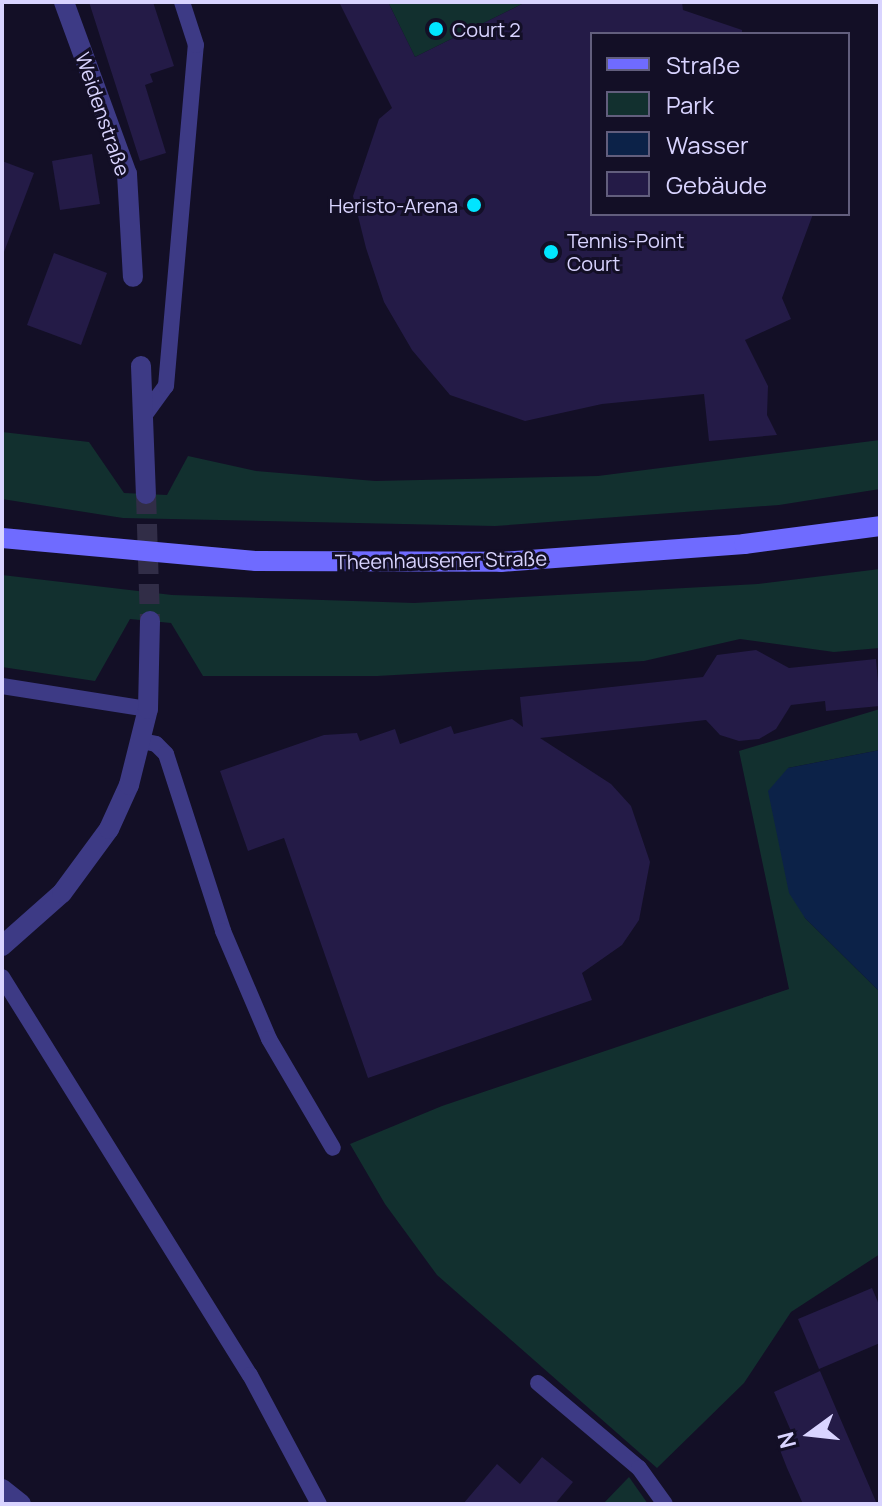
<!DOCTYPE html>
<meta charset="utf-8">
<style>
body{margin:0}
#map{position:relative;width:882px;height:1506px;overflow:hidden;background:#130f26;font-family:Manrope,sans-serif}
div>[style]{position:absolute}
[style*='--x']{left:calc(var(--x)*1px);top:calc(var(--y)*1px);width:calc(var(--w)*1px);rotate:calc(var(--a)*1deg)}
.green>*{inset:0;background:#12302f}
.water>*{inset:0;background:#0c2248}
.building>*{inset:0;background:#241b47}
.street-tunnel>*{height:20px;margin-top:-10px;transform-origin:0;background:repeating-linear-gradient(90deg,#312d47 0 20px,transparent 0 30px)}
.lane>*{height:16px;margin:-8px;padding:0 8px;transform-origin:8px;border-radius:8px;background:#3d3a85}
.street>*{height:20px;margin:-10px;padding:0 10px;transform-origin:10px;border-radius:10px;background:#3d3a85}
.secondary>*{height:20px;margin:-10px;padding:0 10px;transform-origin:10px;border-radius:10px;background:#6f6bff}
.dots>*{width:22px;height:22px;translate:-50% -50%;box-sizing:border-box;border:4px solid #130f26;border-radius:50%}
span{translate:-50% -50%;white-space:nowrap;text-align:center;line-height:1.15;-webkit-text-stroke:6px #130f26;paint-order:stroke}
.poi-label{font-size:20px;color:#d9d4ff}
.left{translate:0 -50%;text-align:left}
.right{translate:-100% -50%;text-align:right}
.street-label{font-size:20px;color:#d9d4ff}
.frame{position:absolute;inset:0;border:4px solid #d9d4ff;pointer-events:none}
.legend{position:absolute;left:590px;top:32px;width:260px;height:184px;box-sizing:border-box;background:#130f26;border:2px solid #625e7d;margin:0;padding:10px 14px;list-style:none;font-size:24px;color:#d9d4ff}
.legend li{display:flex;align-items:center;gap:16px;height:40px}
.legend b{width:40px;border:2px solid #625e7d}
.north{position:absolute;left:770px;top:1394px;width:80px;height:80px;-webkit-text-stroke:6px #130f26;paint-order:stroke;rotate:255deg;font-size:22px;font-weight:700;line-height:32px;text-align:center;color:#d9d4ff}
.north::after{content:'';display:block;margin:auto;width:28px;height:36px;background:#d9d4ff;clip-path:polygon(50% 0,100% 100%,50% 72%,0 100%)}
</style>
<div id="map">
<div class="green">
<i style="clip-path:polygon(388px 2px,526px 2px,415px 57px)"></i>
<i style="clip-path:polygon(2px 432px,89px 442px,124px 493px,167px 495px,188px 456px,256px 471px,375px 481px,598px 476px,880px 440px,880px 489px,779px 505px,495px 526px,123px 518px,2px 499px)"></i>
<i style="clip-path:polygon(880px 569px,880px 648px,834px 652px,740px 639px,644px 661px,377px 676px,203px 676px,171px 623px,130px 619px,95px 681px,2px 667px,2px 575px,172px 595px,414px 603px,758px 584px)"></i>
<i style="clip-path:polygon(880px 709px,880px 750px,788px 768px,805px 918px,880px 992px,880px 1254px,791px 1312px,744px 1383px,657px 1468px,437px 1275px,385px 1204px,350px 1144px,442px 1106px,789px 989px,739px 751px)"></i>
<i style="clip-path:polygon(629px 1477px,648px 1504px,603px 1504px)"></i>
</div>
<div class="water">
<i style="clip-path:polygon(880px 750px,880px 992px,805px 918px,789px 893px,768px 791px,788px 768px)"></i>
</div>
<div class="building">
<i style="clip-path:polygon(89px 2px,153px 2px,174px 66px,150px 74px,153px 82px,145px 85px,166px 153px,140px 161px)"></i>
<i style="clip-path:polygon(339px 2px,388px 2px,415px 57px,526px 2px,682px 2px,683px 10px,742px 30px,742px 34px,592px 34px,592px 214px,813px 214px,782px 298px,791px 319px,745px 340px,768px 386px,767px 415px,777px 435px,709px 441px,704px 394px,602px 404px,525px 421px,450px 395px,412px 350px,384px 302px,366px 248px,353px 196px,379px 119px,392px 108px)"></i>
<i style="clip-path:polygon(92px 154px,100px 204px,60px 210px,52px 161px)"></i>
<i style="clip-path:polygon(2px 161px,34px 173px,4px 252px,2px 251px)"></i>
<i style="clip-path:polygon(54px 253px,107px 273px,81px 345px,27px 325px)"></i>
<i style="clip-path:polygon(756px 650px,789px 668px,876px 659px,880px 706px,826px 711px,825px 701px,791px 705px,776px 729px,759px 739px,739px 741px,720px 735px,706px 720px,540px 738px,611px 784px,631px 806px,650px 862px,639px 920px,622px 945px,582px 973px,592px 1000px,368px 1078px,284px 838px,248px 851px,220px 771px,324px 735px,357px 733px,360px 741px,395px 729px,400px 744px,451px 726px,454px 734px,512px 719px,523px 727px,520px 697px,703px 677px,717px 655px)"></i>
<i style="clip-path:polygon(872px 1288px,880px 1307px,880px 1343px,819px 1369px,798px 1319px)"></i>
<i style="clip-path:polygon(820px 1371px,840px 1418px,877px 1504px,803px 1504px,787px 1468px,778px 1445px,794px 1438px,774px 1392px)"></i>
<i style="clip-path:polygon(542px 1457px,573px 1482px,555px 1504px,463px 1504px,497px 1464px,520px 1484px)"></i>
</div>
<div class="street-tunnel">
<i style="--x:146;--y:494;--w:127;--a:88.2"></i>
</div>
<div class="lane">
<i style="--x:144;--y:416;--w:37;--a:-54"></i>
<i style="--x:166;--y:386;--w:342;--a:-85"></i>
<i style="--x:196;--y:45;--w:45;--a:-108"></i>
<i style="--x:2;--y:686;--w:148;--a:9"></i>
<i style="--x:142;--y:741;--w:14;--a:12"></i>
<i style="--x:156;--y:744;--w:14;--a:45"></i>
<i style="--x:166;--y:754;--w:186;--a:72.1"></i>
<i style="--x:223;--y:931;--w:117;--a:66.9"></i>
<i style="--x:269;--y:1039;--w:126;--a:59.6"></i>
<i style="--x:2;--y:977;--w:469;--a:58.1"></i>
<i style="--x:250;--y:1375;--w:146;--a:61.9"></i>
<i style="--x:538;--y:1383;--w:132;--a:40.1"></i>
<i style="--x:639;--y:1468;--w:44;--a:54.2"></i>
</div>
<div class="street">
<i style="--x:64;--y:2;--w:183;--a:69.9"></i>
<i style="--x:127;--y:174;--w:103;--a:86.7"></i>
<i style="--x:141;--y:366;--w:128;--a:87.8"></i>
<i style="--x:2;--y:946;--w:80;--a:-41.5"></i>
<i style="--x:62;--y:893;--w:79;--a:-53.7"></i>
<i style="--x:109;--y:829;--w:48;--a:-65.6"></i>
<i style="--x:129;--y:785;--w:78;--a:-76"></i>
<i style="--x:148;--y:709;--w:88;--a:-88.7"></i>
<i style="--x:2;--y:1489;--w:24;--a:38"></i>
</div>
<div class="secondary">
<i style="--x:2;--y:538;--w:255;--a:5.2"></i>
<i style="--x:256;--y:561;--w:245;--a:0.2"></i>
<i style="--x:501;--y:562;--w:244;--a:-4.2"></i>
<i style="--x:744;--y:544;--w:137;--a:-7.5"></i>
</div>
<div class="dots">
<i style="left:436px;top:29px;background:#00e5ff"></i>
<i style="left:474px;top:205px;background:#00e5ff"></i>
<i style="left:551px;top:252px;background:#00e5ff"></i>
</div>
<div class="poi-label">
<span class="left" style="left:452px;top:29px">Court 2</span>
<span class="right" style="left:458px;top:205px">Heristo-Arena</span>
<span class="left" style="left:567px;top:252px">Tennis-Point<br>Court</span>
</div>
<div class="street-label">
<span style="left:103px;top:114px;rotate:71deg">Weidenstraße</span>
<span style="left:441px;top:560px;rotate:-1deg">Theenhausener Straße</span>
</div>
<div class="frame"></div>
<ul class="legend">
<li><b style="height:10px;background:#6f6bff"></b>Straße</li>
<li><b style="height:22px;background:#12302f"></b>Park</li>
<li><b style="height:22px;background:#0c2248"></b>Wasser</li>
<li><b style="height:22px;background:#241b47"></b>Gebäude</li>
</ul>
<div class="north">N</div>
</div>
